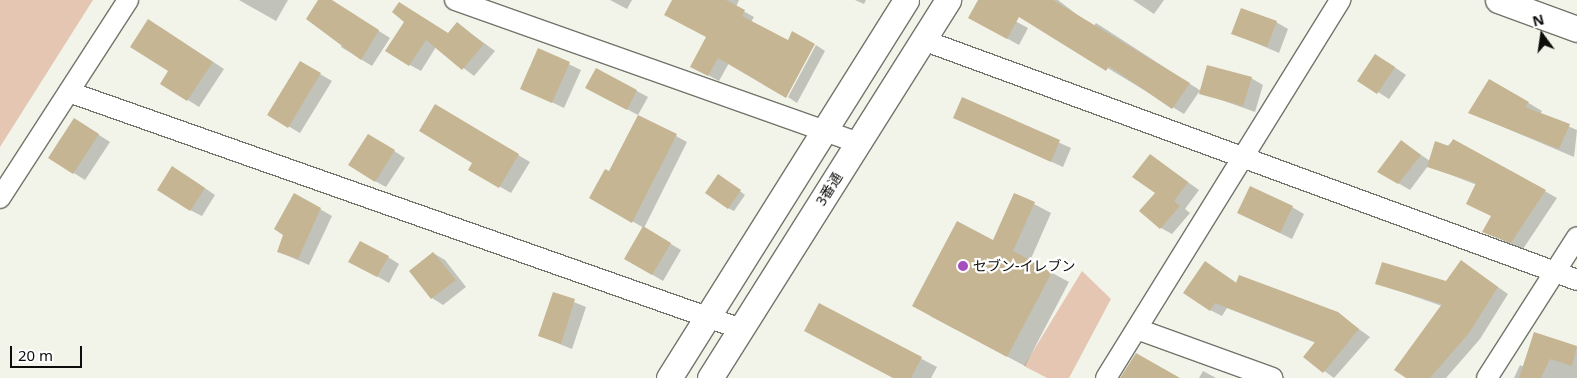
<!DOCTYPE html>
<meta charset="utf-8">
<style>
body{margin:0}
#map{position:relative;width:1577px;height:378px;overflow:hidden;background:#f2f4ea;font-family:"Noto Sans","Noto Sans JP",sans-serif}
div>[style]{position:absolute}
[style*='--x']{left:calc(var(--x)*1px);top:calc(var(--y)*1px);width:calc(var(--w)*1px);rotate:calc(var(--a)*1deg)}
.green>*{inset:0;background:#e5c6b3}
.shadow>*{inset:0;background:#0003}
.building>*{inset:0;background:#c6b593}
.roads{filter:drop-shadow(1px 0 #73756c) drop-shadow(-1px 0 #73756c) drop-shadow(0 1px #73756c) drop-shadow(0 -1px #73756c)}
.minor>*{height:20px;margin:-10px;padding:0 10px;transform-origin:10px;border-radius:10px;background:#fff}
.tertiary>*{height:25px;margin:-12.5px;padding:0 12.5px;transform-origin:12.5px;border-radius:12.5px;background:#fff}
.dots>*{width:14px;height:14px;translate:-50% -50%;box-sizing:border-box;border:2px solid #fff;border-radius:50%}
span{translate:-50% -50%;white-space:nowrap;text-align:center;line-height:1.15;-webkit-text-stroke:4.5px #fff;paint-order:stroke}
.street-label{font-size:14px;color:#0d0e0b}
.poi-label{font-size:14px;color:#0d0e0b}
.left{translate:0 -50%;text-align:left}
.north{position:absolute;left:1517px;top:10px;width:50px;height:50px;-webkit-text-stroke:4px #fff;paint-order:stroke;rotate:346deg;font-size:14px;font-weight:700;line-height:20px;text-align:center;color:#0d0e0b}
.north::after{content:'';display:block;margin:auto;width:18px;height:22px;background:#0d0e0b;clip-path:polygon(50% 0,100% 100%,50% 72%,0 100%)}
.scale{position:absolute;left:10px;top:346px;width:72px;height:22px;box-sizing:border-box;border:2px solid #0d0e0b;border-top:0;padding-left:6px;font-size:15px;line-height:18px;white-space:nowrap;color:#0d0e0b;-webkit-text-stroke:4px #fff;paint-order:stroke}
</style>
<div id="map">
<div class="green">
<i style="clip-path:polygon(0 0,93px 0,0 147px)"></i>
<i style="clip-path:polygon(1082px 271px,1111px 299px,1069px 378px,1047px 378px,1024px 366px)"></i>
</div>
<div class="shadow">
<i style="clip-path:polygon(239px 0,288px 0,276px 21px)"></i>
<i style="clip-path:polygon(320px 0,330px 0,390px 38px,372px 66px,341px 47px,343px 42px)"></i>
<i style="clip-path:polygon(610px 0,632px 0,627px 9px)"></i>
<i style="clip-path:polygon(674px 0,739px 0,736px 7px,754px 17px,751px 22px,788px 41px,814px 44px,729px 63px,719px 81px,702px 72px,708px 37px)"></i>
<i style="clip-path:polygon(855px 0,866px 0,864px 4px)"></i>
<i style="clip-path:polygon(1016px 0,1058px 0,1093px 27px,1096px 23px,1107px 30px,1201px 91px,1251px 78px,1263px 85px,1255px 112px,1199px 92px,1184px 114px,1011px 10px)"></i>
<i style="clip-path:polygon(1133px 0,1164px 0,1154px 14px)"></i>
<i style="clip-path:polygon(979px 1px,1028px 28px,1019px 45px,981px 24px)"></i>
<i style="clip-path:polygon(405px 21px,449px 34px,458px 24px,495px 51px,474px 76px,436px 47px,421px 71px,410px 65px)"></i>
<i style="clip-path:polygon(1276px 22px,1288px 29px,1279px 53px,1233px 33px)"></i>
<i style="clip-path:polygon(160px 27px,224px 69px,199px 107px,161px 83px,169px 71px)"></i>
<i style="clip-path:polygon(816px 45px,825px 51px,797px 103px,788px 97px)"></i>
<i style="clip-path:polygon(539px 50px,581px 70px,564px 108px,522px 88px)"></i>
<i style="clip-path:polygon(1387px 62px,1406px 75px,1389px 99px,1359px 80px)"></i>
<i style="clip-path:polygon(301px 63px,332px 81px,300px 133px,269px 115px)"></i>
<i style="clip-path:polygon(596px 69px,648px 97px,638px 115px,598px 94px)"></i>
<i style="clip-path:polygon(1490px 80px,1542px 111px,1540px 114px,1577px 130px,1574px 157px,1470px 113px)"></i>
<i style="clip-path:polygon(963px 99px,1071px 148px,1063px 167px,955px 118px)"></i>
<i style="clip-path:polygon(436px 106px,530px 162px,511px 193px,470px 169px,474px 163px)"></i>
<i style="clip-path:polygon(85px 126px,110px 142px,85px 180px,50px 158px)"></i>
<i style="clip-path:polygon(676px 136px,687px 142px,644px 228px,681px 250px,663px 281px,626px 259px,644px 228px,590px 197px,610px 173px)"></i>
<i style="clip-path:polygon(1454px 140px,1557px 198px,1523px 249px,1483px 232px,1492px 216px,1477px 185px,1428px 166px,1410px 190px,1379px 172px,1402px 142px,1430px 161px)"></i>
<i style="clip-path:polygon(380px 142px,405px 158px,386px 187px,375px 181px)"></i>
<i style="clip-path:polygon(1150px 155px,1199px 190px,1185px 209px,1190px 213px,1172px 234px,1161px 228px)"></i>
<i style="clip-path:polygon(184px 174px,215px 195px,202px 216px,190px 210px)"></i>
<i style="clip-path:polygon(724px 179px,745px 195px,734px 211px,728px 208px)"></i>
<i style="clip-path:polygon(294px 194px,332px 216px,309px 265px,279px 252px)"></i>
<i style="clip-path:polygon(1034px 204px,1051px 213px,1030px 261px,1069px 282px,1025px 366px,930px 316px,993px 242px)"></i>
<i style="clip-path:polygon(1292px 207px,1304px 214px,1292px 239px,1239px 213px)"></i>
<i style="clip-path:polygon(433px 253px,445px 260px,466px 287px,443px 305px,432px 298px)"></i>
<i style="clip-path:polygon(388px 257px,399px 264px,389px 283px,350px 261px)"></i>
<i style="clip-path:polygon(1216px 269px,1237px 283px,1338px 314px,1370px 337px,1334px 378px,1305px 357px,1316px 343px,1227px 308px,1222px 316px,1210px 310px)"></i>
<i style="clip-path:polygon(1472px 269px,1508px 294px,1480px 339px,1446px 378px,1408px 378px,1442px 306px,1376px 283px,1447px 283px)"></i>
<i style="clip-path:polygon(554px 294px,586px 307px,572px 349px,540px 336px)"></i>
<i style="clip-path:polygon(820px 305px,937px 367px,931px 378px,894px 378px)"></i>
<i style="clip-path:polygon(1534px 333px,1577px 347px,1577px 378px,1514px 378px,1520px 365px,1524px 367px)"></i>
<i style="clip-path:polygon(1203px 371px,1216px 378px,1199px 378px)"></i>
</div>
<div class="building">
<i style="clip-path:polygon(318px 0,332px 0,379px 30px,361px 60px,306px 19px)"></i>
<i style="clip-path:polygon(672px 0,726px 0,745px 10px,742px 16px,788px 40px,792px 31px,815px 44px,786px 98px,718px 58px,708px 76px,690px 67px,706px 37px,664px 15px)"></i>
<i style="clip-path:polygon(978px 0,1053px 0,1190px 83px,1172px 109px,1109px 66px,1106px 71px,1019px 17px,1007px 39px,968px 18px)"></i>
<i style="clip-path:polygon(399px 2px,448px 33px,457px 22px,484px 44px,462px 70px,426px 40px,409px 66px,385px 51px,404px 22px,392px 12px)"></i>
<i style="clip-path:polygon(1241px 8px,1277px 21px,1267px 47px,1231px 34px)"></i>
<i style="clip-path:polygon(148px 19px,213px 62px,187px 101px,160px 84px,168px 71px,130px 47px)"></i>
<i style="clip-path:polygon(538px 48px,570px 62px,552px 103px,520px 89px)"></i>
<i style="clip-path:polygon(1375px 54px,1395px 67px,1377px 94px,1357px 81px)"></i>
<i style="clip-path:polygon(300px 61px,321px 73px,288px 128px,267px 115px)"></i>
<i style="clip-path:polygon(1207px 65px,1252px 77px,1243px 106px,1199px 94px)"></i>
<i style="clip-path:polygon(596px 68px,637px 90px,627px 110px,585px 88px)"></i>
<i style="clip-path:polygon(1489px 79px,1529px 102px,1525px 107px,1570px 124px,1559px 149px,1468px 113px)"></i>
<i style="clip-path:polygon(962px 97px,1060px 140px,1051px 162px,953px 118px)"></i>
<i style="clip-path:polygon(435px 104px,519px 154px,499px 188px,468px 170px,472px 163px,419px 131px)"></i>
<i style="clip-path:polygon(638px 115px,677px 134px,632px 223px,589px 198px,605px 169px,609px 171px)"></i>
<i style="clip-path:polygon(74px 118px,99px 134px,73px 174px,48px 158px)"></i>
<i style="clip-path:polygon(368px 134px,395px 150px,375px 182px,348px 165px)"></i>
<i style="clip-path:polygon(1453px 139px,1546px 190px,1511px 243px,1482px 232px,1491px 216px,1466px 204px,1476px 183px,1427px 167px,1435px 141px,1449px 146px)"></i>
<i style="clip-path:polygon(1401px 140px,1421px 155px,1398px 184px,1377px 172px)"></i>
<i style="clip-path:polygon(1150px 154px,1188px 182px,1174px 201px,1180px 206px,1160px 229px,1139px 211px,1155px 193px,1132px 177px)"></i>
<i style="clip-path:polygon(172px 166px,205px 188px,190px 211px,157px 190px)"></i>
<i style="clip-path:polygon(718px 174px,741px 190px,728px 209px,705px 193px)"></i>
<i style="clip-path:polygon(1250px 186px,1293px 206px,1280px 233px,1237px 213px)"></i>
<i style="clip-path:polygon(294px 193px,321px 208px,298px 259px,277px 252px,283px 235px,274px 229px)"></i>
<i style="clip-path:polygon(1014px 193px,1035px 202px,1013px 251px,1052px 272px,1007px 357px,912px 306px,957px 221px,993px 240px)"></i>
<i style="clip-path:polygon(643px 226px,671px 243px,652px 275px,624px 259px)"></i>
<i style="clip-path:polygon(360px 241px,389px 256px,377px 277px,348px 262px)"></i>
<i style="clip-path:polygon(433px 252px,456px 280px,431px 299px,409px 271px)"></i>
<i style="clip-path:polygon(1461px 260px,1498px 287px,1469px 333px,1430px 378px,1406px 378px,1394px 370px,1442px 304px,1375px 284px,1382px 262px,1446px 281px)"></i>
<i style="clip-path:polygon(1205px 261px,1236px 283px,1239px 275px,1338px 312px,1359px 329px,1323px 373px,1303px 357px,1315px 342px,1215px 303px,1210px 311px,1183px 293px)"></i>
<i style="clip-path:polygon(553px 292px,575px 299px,561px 344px,538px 336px)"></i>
<i style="clip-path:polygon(819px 303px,922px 357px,911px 378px,893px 378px,804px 331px)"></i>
<i style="clip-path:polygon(1534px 332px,1577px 346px,1572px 366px,1550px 359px,1541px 378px,1519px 378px)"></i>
<i style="clip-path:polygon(1136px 353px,1180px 378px,1120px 378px)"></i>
</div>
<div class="roads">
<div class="minor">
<i style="--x:455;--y:0;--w:428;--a:19.5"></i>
<i style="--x:923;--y:40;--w:697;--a:20.15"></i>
<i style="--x:69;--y:92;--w:713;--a:19.43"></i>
<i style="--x:0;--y:198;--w:236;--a:-57.1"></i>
<i style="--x:1137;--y:329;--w:144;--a:19.9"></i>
<i style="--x:1106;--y:378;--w:445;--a:-58.2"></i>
<i style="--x:1487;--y:378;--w:167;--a:-57.4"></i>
</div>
<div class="tertiary">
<i style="--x:1498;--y:0;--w:84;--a:20.2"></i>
<i style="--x:669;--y:378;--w:446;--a:-57.9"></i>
<i style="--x:710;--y:378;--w:447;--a:-57.8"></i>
</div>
</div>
<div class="dots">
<i style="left:963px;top:266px;background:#a44fbc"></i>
</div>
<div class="street-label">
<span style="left:829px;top:189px;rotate:-58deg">3番通</span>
</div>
<div class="poi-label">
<span class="left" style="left:973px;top:266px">セブン-イレブン</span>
</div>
<div class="north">N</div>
<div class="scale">20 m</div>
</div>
